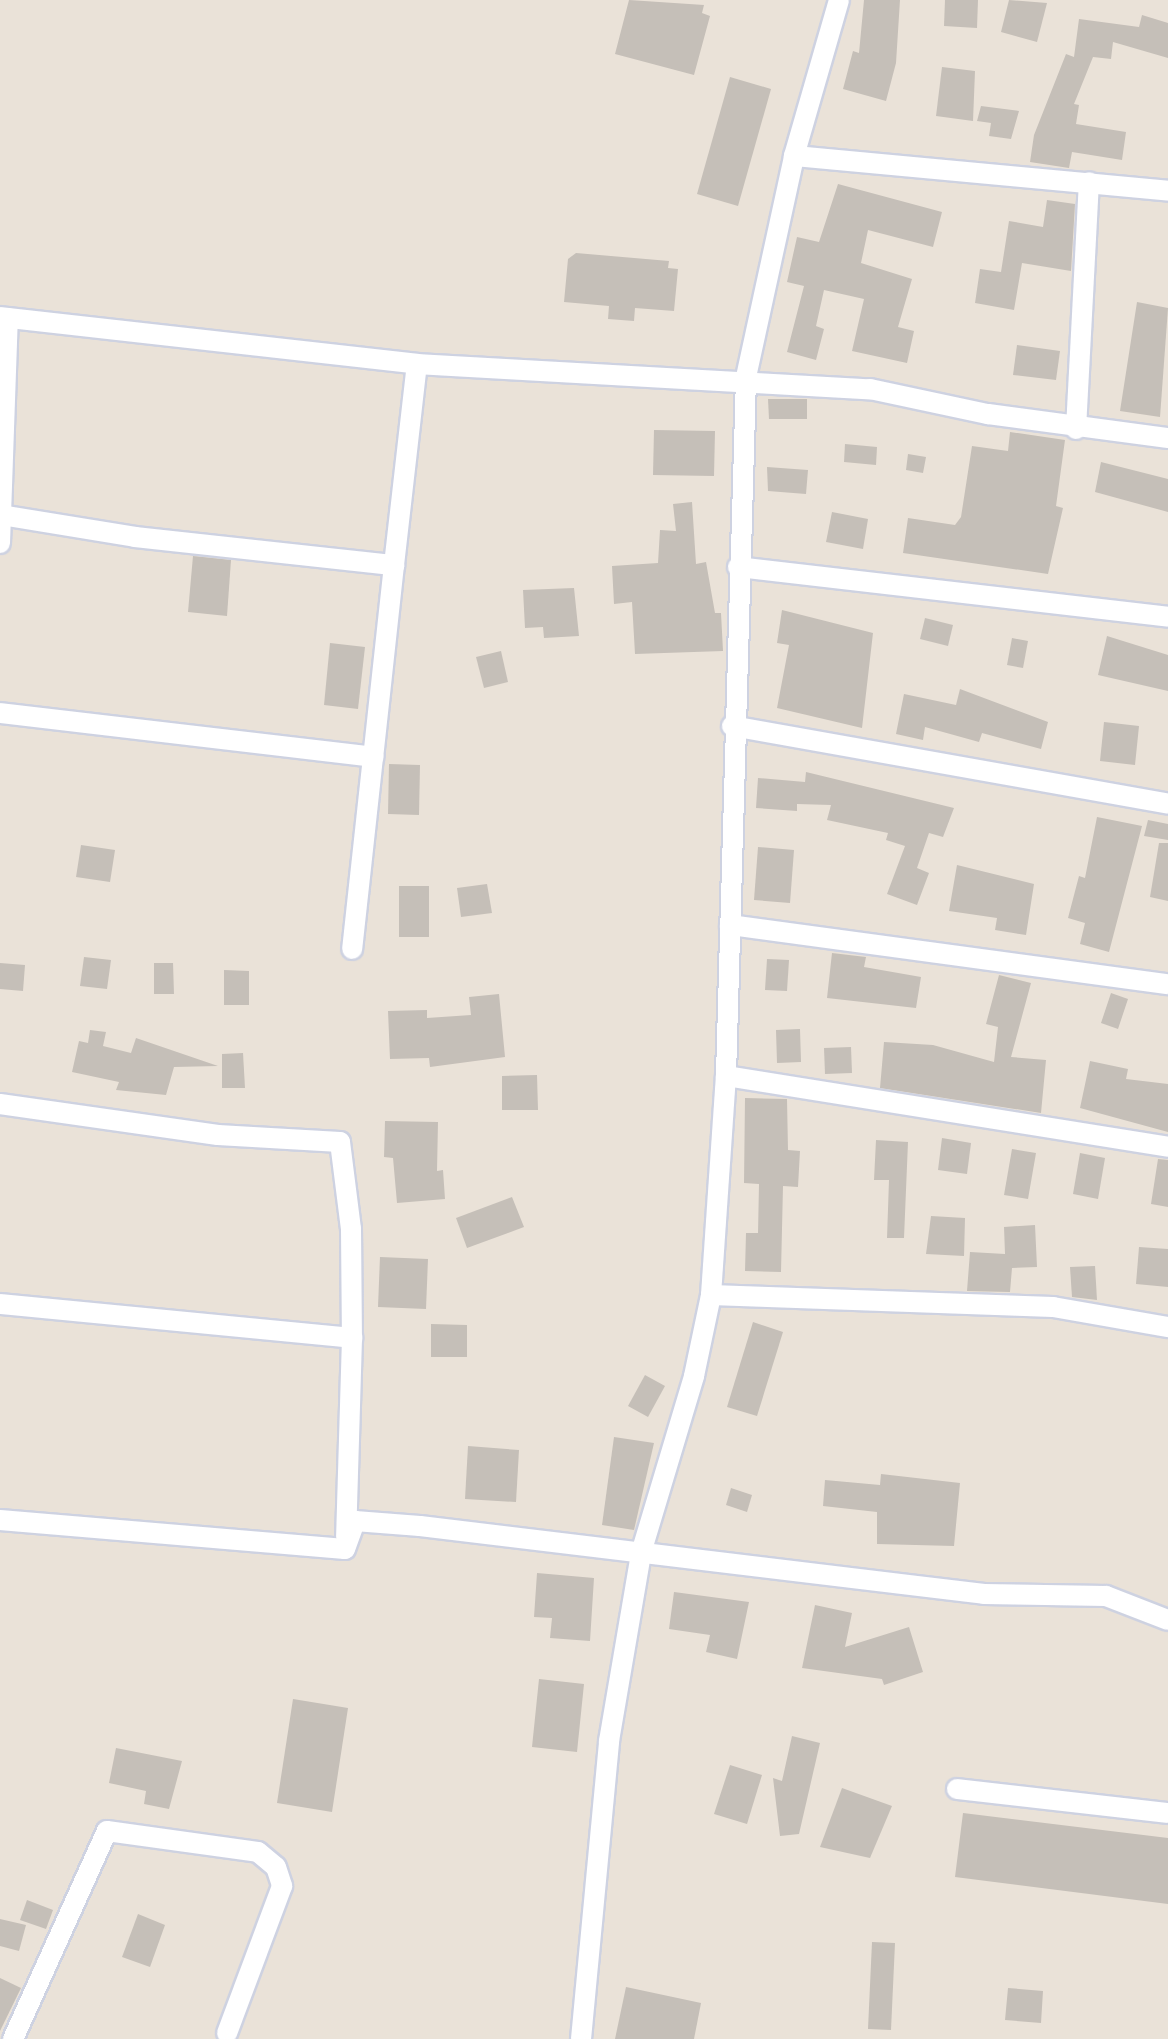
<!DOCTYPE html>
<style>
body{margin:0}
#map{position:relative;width:1168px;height:2039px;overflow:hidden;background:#eae2d8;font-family:"Work Sans",sans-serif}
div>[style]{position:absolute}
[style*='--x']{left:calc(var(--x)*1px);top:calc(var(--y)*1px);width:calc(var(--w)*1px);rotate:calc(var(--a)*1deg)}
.building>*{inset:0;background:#c5bfb8}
.roads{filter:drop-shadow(2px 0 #ced2e1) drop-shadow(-2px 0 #ced2e1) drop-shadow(0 2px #ced2e1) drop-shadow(0 -2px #ced2e1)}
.minor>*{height:20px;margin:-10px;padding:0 10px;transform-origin:10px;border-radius:10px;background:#fff}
span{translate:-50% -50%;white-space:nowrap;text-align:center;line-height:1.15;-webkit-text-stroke:8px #fff;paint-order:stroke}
</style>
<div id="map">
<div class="building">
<i style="clip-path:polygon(629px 0,704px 5px,702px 13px,710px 16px,694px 75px,615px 54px)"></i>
<i style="clip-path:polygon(864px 0,900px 0,896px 63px,886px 101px,843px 89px,853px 51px,859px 53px)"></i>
<i style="clip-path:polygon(945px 0,978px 0,977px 28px,944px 26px)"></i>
<i style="clip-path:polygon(1009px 0,1047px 3px,1037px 42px,1001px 32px)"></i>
<i style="clip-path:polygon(1142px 15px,1168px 23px,1168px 58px,1113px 42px,1111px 59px,1093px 57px,1074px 104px,1079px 105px,1076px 124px,1126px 132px,1122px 160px,1072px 152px,1069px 168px,1030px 162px,1034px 135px,1066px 54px,1074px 57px,1079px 19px,1139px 27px)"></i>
<i style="clip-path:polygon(942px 67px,975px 71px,973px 121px,936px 116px)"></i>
<i style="clip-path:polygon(730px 77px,771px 89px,738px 206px,697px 194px)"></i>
<i style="clip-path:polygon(981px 106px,1019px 111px,1011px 139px,989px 136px,991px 123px,977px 121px)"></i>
<i style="clip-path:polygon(838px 184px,942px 212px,933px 247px,868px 230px,861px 263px,912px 279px,898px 327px,914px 331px,907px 363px,852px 351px,864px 299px,824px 290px,816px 326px,824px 329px,816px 360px,787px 352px,804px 286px,787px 282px,797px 237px,819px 242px)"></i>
<i style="clip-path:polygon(1047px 200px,1075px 204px,1071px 271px,1022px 263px,1014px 310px,975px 303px,980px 269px,1001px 272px,1009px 221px,1043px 227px)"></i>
<i style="clip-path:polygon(576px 253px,669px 261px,668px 268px,678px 269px,674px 311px,635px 308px,634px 321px,608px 319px,609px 306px,564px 302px,568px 259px)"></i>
<i style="clip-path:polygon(1137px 302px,1168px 308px,1160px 417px,1120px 411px)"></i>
<i style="clip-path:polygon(1017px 345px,1060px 351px,1056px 380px,1013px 375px)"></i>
<i style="clip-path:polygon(768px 399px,807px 399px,807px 419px,769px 419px)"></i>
<i style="clip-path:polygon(654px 430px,715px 431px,714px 476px,653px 475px)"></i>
<i style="clip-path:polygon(1010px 432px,1065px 440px,1056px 506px,1063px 508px,1048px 574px,903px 553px,908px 518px,955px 525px,961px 517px,972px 446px,1008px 451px)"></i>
<i style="clip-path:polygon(845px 444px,877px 447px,876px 465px,844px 462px)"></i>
<i style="clip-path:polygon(908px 454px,926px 457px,923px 473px,906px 470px)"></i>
<i style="clip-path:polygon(1101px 462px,1168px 479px,1168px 512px,1095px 492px)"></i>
<i style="clip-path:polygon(767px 467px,808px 470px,806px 494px,768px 491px)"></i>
<i style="clip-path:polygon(692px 502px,696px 564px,706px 562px,715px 613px,721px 613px,723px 651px,635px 654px,632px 602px,614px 604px,612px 566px,658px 563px,660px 530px,676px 531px,673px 504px)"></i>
<i style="clip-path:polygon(832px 512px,868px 519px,863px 549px,826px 542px)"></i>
<i style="clip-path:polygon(193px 556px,231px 560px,227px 616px,188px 612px)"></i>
<i style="clip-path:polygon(574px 588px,579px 636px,544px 638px,543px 627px,525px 628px,523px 590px)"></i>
<i style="clip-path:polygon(782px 610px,873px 633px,862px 728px,777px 708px,789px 645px,777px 643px)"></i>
<i style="clip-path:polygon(925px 618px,953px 625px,948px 646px,920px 639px)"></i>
<i style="clip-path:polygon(1107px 636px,1168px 655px,1168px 691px,1098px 675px)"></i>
<i style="clip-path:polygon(1012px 638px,1028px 641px,1023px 668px,1007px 665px)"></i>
<i style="clip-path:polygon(330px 643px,365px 647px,358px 709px,324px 705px)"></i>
<i style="clip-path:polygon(501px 651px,508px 682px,484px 688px,476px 657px)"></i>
<i style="clip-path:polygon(960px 689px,1048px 722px,1041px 749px,982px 733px,979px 742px,925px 727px,923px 740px,896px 734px,904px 694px,956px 705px)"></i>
<i style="clip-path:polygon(1104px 722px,1139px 726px,1135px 765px,1100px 761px)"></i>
<i style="clip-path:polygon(389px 764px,420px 765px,419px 815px,388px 814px)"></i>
<i style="clip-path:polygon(806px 772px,954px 808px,943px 837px,929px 833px,917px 868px,929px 873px,917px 905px,887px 894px,905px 846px,886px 840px,888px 833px,827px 820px,831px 805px,797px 804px,797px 811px,756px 808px,758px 778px,805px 782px)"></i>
<i style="clip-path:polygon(1097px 817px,1142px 826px,1109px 952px,1080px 944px,1085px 923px,1068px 918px,1079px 876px,1085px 878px)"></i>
<i style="clip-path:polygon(1148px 820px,1168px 824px,1168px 840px,1144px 836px)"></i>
<i style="clip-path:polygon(1159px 843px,1168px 843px,1168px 901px,1150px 897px)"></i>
<i style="clip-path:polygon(81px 845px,115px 850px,110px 882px,76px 877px)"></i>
<i style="clip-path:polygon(758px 847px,794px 850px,790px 903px,754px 900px)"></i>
<i style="clip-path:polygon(957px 865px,1034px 884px,1026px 935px,995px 930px,997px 918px,949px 911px)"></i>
<i style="clip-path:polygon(487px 884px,492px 913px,461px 917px,457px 888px)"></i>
<i style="clip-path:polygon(399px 886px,429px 886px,429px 937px,399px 937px)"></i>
<i style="clip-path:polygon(832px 953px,866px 957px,864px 967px,921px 977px,916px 1008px,827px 998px)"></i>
<i style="clip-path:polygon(84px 957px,111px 960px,107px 989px,80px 986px)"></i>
<i style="clip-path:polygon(767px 959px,789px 960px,787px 991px,765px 990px)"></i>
<i style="clip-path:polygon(0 963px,25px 965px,23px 991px,0 989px)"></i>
<i style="clip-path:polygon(154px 963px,173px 963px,174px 994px,154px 994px)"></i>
<i style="clip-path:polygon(224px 970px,249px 971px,249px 1005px,224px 1005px)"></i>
<i style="clip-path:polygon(999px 975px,1031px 983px,1011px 1057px,1046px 1060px,1041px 1113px,880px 1088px,884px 1042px,933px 1045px,994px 1062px,998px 1027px,986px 1024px)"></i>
<i style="clip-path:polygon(1111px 993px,1128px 999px,1118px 1029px,1101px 1023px)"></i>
<i style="clip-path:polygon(499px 994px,505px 1057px,430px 1067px,429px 1058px,390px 1059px,388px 1011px,427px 1010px,427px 1018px,471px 1015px,469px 997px)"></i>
<i style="clip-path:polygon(800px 1029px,801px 1062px,777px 1063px,776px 1030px)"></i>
<i style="clip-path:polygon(90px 1030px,106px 1032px,103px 1046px,131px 1053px,136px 1038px,218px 1066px,174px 1067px,166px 1095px,116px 1090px,119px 1082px,72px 1072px,79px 1041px,88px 1043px)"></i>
<i style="clip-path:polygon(851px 1047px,852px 1073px,825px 1074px,824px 1048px)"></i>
<i style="clip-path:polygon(243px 1053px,245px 1088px,222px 1088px,222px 1054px)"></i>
<i style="clip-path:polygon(1090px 1061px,1128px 1069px,1126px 1079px,1168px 1084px,1168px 1132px,1080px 1108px)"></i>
<i style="clip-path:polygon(537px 1075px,538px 1110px,502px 1110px,502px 1076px)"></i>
<i style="clip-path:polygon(745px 1098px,787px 1099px,788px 1150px,800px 1151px,798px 1187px,783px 1186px,781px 1272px,745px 1271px,746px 1233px,758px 1233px,759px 1184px,744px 1183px)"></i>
<i style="clip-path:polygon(385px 1121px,438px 1122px,437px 1171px,443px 1170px,445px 1199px,397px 1203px,393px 1158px,384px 1157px)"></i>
<i style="clip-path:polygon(942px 1138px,971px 1143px,967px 1174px,938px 1170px)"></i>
<i style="clip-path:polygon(876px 1140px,908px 1142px,904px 1238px,887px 1238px,889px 1180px,874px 1180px)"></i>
<i style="clip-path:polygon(1012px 1149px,1036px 1153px,1028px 1199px,1004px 1195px)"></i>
<i style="clip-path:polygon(1080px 1153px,1105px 1158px,1098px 1199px,1073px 1194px)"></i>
<i style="clip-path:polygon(1158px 1159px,1168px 1160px,1168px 1207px,1151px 1204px)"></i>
<i style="clip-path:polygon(512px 1197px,524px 1227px,467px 1248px,456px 1218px)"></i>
<i style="clip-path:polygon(931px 1216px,965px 1218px,964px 1256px,926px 1254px)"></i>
<i style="clip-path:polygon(1035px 1225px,1037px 1267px,1012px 1268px,1010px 1292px,967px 1291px,970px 1252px,1005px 1254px,1004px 1227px)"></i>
<i style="clip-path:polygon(1139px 1247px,1168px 1249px,1168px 1287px,1136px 1284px)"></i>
<i style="clip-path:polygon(380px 1257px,428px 1259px,426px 1309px,378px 1307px)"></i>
<i style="clip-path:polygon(1095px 1266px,1097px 1300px,1072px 1297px,1070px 1267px)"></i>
<i style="clip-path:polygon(753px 1322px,783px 1332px,757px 1416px,727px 1407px)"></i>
<i style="clip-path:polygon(431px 1324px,467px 1325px,467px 1357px,431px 1357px)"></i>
<i style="clip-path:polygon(645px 1375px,665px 1386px,648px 1417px,628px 1406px)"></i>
<i style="clip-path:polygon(614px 1437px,654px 1443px,634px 1530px,602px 1525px)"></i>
<i style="clip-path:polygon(468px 1446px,519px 1450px,516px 1502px,465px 1499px)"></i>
<i style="clip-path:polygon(881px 1474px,960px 1483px,954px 1546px,877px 1544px,877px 1512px,823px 1506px,825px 1480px,880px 1485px)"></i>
<i style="clip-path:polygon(731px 1488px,752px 1495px,747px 1512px,726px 1505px)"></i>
<i style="clip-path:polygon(537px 1573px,594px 1578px,590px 1641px,550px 1638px,552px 1618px,534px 1617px)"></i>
<i style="clip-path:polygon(674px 1592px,749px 1602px,737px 1659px,706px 1652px,710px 1635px,669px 1629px)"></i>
<i style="clip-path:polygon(815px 1605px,852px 1613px,845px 1647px,909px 1627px,923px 1672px,884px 1685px,882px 1679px,802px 1668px)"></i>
<i style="clip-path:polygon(539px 1679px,584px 1684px,577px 1752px,532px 1747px)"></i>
<i style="clip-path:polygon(293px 1699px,348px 1708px,332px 1812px,277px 1803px)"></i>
<i style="clip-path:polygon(792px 1736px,820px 1743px,799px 1834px,780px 1836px,773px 1778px,782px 1781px)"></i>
<i style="clip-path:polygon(116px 1748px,182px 1761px,169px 1809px,144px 1804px,146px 1791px,109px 1783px)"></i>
<i style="clip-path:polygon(730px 1765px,762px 1775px,747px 1824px,714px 1814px)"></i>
<i style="clip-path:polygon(842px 1788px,892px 1806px,870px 1858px,820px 1847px)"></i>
<i style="clip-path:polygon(963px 1813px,1168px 1838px,1168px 1904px,955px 1877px)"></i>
<i style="clip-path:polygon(27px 1900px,53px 1910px,46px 1929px,20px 1920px)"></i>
<i style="clip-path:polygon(138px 1914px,165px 1925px,150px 1967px,122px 1957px)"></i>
<i style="clip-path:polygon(0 1919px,26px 1925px,19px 1951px,0 1946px)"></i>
<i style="clip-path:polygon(872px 1942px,895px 1943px,891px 2030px,868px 2029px)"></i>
<i style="clip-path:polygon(0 1978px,21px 1988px,0 2031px)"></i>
<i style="clip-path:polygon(626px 1987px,701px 2003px,694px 2039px,615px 2039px)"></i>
<i style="clip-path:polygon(1008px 1988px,1043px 1991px,1041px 2023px,1005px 2020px)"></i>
</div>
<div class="roads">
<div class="minor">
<i style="--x:794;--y:156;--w:376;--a:5.3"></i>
<i style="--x:0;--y:317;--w:420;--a:6.4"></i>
<i style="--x:417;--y:364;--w:454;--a:3.2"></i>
<i style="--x:870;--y:389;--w:121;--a:12"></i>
<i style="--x:988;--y:414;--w:182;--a:7.6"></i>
<i style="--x:1076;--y:429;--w:247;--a:-87"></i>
<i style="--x:1;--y:515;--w:136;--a:9.3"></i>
<i style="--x:135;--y:537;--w:261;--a:6.2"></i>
<i style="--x:394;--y:565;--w:193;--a:96.2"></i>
<i style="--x:0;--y:543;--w:225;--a:-88"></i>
<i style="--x:394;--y:565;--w:202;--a:-83.5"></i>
<i style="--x:738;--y:567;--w:433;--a:6.6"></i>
<i style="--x:0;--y:713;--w:376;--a:6.7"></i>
<i style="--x:373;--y:757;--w:193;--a:96.2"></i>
<i style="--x:732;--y:726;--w:443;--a:10.1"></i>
<i style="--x:730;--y:925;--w:442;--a:7.7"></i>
<i style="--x:726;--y:1076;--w:448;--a:9.1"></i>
<i style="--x:0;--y:1104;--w:220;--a:8.1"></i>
<i style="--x:218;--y:1135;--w:122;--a:3.3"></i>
<i style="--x:340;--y:1142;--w:88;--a:82.8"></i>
<i style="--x:351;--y:1229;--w:109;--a:89.5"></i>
<i style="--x:711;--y:1295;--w:342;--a:2"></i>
<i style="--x:1053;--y:1307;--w:117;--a:9.9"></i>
<i style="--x:0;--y:1304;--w:354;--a:5.5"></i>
<i style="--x:352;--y:1338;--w:199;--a:91.7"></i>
<i style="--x:0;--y:1520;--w:346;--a:4.8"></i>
<i style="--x:345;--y:1549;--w:30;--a:-70"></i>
<i style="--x:355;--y:1521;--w:65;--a:4.4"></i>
<i style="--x:420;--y:1526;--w:568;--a:6.87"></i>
<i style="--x:984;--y:1594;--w:122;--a:0.9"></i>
<i style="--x:1106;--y:1596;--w:66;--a:21.2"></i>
<i style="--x:957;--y:1789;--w:212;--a:6.5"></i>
<i style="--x:13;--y:2039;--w:228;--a:-65.7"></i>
<i style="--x:107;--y:1831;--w:152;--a:7.9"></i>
<i style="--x:258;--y:1852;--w:23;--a:40"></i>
<i style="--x:276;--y:1867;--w:20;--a:72"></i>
<i style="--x:282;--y:1886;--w:157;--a:110.5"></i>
<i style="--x:581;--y:2039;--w:299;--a:-84.6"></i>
<i style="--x:609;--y:1741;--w:191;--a:-80.3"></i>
<i style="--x:641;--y:1553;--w:185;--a:-73.3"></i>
<i style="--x:694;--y:1376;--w:83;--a:-78.1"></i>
<i style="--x:711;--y:1295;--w:220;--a:-86.1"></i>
<i style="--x:726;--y:1076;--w:699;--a:-88.36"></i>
<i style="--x:746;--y:377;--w:226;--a:-77.7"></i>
<i style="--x:794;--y:156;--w:162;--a:-73.9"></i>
</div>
</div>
</div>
